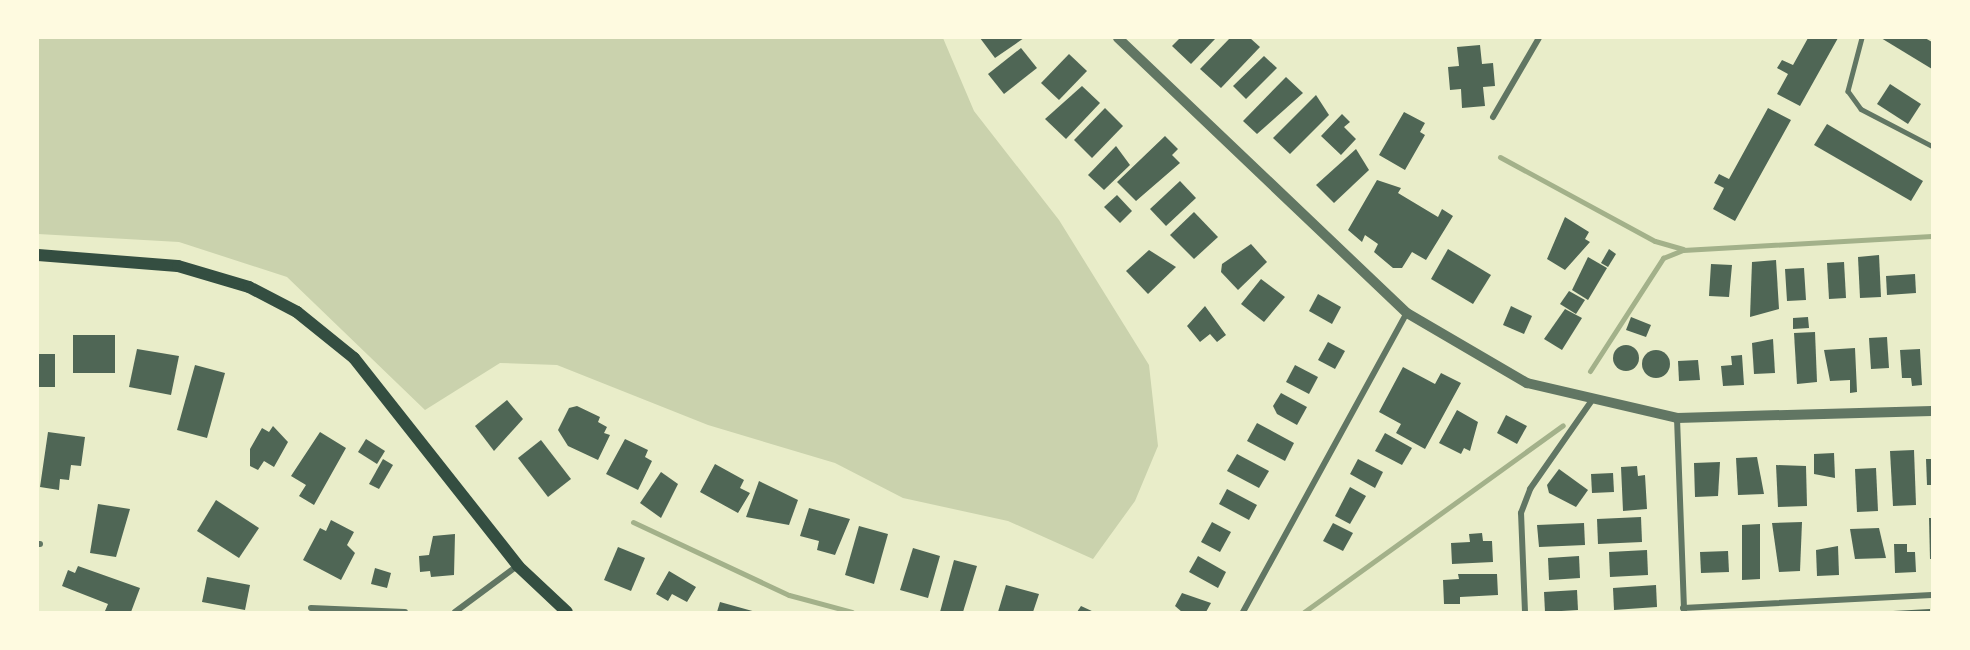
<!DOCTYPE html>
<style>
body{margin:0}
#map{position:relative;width:1970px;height:650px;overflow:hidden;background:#e9edc9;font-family:Barlow,sans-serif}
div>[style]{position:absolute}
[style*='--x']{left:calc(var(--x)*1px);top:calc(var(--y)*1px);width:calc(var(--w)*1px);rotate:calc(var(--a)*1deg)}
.green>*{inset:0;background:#cad2ad}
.stream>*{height:5px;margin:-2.5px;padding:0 2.5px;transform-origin:2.5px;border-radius:2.5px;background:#a3b18a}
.building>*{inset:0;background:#4f6655}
.round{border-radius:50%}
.service>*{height:4.5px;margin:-2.25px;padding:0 2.25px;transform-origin:2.25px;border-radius:2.25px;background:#617663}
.minor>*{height:6px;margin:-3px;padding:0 3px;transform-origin:3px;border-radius:3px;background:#617663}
.tertiary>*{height:10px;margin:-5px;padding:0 5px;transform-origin:5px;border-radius:5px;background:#617663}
.secondary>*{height:12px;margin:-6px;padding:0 6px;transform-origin:6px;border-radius:6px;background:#344e41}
span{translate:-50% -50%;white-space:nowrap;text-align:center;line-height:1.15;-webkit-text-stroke:5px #fefae0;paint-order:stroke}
.frame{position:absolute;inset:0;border:39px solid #fefae0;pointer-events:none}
</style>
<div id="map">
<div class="green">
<i style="clip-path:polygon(38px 38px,943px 38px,974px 111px,1059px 220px,1149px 365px,1158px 446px,1135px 501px,1093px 559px,1008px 521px,903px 498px,835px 463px,708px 425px,557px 365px,500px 363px,425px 410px,287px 277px,179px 242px,38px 234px)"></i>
</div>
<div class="stream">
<i style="--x:1500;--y:157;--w:176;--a:28.5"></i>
<i style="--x:1655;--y:241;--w:29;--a:16"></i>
<i style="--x:1590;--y:371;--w:135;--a:-57.1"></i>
<i style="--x:1663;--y:258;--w:22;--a:-22"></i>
<i style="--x:1683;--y:250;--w:249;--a:-3.2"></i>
<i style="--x:633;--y:522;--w:172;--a:25.1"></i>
<i style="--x:789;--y:595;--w:65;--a:15.1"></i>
<i style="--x:1304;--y:612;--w:319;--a:-35.8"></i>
</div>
<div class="building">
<i style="clip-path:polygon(980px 38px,1024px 38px,995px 58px)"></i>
<i style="clip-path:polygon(1180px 38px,1216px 38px,1191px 64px,1172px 46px)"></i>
<i style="clip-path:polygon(1230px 38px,1250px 38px,1260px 47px,1221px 88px,1200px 69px)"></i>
<i style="clip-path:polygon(1808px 38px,1838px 38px,1800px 106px,1777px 94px,1788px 74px,1777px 68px,1782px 60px,1793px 65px)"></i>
<i style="clip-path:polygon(1881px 38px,1925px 38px,1932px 42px,1932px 69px)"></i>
<i style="clip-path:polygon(1480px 45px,1482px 64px,1493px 63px,1495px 86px,1483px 87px,1485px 106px,1462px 108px,1461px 89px,1450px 90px,1448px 67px,1459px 66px,1457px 47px)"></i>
<i style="clip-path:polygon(1021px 48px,1037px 68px,1004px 94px,988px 74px)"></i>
<i style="clip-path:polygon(1069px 54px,1087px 71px,1059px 100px,1041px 83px)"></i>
<i style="clip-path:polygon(1264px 56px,1277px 68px,1246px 99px,1233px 86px)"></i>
<i style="clip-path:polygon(1286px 77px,1303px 93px,1257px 134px,1243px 121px)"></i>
<i style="clip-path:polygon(1890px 84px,1921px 104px,1908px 124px,1877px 104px)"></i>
<i style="clip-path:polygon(1082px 86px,1100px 103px,1066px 139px,1045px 119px)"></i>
<i style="clip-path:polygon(1316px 95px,1329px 115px,1290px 154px,1273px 138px)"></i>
<i style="clip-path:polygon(1105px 108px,1123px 126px,1092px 158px,1074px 140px)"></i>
<i style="clip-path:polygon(1768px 108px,1791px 120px,1735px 221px,1713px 209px,1724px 188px,1714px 183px,1719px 174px,1729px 179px)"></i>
<i style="clip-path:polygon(1404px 112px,1425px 123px,1420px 132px,1425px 135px,1405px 170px,1379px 155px)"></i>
<i style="clip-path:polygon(1342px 114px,1350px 122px,1344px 127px,1356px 139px,1341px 155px,1321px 136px)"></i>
<i style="clip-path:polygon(1827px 124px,1923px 181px,1911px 201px,1814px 145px)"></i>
<i style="clip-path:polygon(1165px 136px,1178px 149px,1172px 155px,1180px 163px,1136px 201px,1117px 182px)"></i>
<i style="clip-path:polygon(1116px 146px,1130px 165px,1104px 190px,1088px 175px)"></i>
<i style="clip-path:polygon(1356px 149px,1369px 170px,1334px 203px,1316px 185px)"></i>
<i style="clip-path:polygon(1377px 180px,1401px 188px,1398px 193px,1438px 217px,1442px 209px,1453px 216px,1426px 260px,1412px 252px,1402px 268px,1393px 268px,1374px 252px,1378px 244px,1365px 235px,1362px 242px,1348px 230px)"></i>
<i style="clip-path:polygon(1180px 181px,1196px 198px,1166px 226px,1150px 209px)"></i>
<i style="clip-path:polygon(1117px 195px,1132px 211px,1120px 223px,1104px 207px)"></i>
<i style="clip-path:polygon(1194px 212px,1218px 237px,1194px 259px,1170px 235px)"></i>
<i style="clip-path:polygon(1565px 217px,1589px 232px,1585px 239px,1590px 242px,1565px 270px,1547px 259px)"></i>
<i style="clip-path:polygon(1251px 244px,1267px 262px,1238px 290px,1221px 272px,1222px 264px)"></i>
<i style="clip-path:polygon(1448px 249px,1491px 275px,1473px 304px,1431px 279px)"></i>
<i style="clip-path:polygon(1609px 249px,1616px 254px,1608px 267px,1601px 263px)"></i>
<i style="clip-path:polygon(1149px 250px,1176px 267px,1148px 294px,1126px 271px)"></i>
<i style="clip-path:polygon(1879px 255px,1881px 297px,1860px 298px,1858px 257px)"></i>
<i style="clip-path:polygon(1588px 257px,1607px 268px,1588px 300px,1572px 290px)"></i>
<i style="clip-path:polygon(1776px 260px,1779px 309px,1750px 317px,1752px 262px)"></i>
<i style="clip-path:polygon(1844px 262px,1846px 298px,1829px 299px,1827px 263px)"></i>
<i style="clip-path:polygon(1711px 264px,1732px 265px,1729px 297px,1709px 296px)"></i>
<i style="clip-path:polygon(1804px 268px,1806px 300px,1787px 301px,1785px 269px)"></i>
<i style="clip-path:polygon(1915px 274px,1916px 293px,1887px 295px,1886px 276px)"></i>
<i style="clip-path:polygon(1261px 279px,1285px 297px,1264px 322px,1241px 304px)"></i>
<i style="clip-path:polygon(1569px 291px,1585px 300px,1576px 314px,1560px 304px)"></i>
<i style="clip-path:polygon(1318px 294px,1341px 307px,1332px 324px,1309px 311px)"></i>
<i style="clip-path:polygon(1205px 306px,1226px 335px,1217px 342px,1210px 334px,1200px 342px,1187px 326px)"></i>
<i style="clip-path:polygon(1511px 306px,1532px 316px,1524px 334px,1503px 325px)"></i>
<i style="clip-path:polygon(1565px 309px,1582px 318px,1562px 350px,1544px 339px)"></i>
<i style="clip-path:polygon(1631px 317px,1651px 325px,1646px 337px,1626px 330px)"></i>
<i style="clip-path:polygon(1808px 317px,1809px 328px,1793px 329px,1793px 318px)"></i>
<i style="clip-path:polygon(1815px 332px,1817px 382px,1797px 384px,1794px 333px)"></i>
<i style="clip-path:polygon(73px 335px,115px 335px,115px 373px,73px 373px)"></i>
<i style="clip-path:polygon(1887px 337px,1889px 368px,1871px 369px,1869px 338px)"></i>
<i style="clip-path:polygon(1773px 339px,1775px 373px,1754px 374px,1752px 343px)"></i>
<i style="clip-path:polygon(1328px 342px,1345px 351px,1335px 369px,1318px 360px)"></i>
<i class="round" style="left:1613px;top:345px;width:26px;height:26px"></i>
<i style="clip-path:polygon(1855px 348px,1857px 392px,1850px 393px,1850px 380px,1830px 381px,1824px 350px)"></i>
<i style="clip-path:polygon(137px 349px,179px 356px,171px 395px,129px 387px)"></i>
<i style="clip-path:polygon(1920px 349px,1922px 385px,1912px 386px,1911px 378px,1902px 378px,1900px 350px)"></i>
<i class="round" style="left:1642px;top:350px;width:28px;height:28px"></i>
<i style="clip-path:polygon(38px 354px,55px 354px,55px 387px,38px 387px)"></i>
<i style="clip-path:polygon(1742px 355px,1744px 385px,1723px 386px,1721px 366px,1732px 365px,1731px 356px)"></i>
<i style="clip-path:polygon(1698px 360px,1700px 380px,1679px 381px,1678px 361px)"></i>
<i style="clip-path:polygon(195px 365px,225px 373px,207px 438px,177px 430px)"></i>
<i style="clip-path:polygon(1295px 365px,1318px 377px,1309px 394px,1286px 382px)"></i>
<i style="clip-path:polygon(1403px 367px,1435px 384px,1441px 373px,1461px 383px,1425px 449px,1396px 433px,1401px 424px,1379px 412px)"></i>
<i style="clip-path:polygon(1281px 393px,1307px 407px,1297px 425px,1277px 414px,1273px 406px)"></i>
<i style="clip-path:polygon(507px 400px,523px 419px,494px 451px,475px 426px)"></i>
<i style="clip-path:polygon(577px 406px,600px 417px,598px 422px,607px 427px,604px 433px,610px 435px,598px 460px,568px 446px,558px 430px,569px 408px)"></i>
<i style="clip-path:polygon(1457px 410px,1478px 422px,1470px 451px,1464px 448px,1461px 454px,1439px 443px)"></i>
<i style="clip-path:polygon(1506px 415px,1527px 426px,1517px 444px,1497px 433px)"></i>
<i style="clip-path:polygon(1257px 423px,1294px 443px,1285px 461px,1247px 441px)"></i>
<i style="clip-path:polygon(273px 426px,288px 442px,274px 467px,264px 461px,258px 470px,250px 466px,250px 449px,262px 428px,269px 432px)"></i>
<i style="clip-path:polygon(48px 432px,85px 437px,81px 466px,71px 465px,69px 480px,60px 479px,59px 490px,40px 487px)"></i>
<i style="clip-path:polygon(320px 432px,346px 448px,314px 505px,299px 496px,306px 485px,291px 476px)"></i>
<i style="clip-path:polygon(1385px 433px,1412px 448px,1402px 465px,1375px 451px)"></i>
<i style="clip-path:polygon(366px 439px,385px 451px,377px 464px,358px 452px)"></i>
<i style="clip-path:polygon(625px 439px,648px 450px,645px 457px,652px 461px,638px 490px,606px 474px)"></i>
<i style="clip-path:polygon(541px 440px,571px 479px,548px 497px,518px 458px)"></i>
<i style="clip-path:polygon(1914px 450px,1916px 505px,1893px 506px,1890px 451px)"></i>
<i style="clip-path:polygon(1834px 453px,1835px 478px,1814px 474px,1814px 454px)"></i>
<i style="clip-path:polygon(1237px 454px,1269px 471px,1259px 488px,1227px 471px)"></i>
<i style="clip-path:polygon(1757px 457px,1764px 494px,1738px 495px,1736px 458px)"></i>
<i style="clip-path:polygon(383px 459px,393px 465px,379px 489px,369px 484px)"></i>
<i style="clip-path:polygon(1358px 459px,1383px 472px,1375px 488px,1350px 474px)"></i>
<i style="clip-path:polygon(1926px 459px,1932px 459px,1932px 485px,1927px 485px)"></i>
<i style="clip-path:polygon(1720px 462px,1718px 496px,1695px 497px,1694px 463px)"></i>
<i style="clip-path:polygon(715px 464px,744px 480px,740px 488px,750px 493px,738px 513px,700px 492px)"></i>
<i style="clip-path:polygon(1776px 465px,1806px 466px,1807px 506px,1778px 507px)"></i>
<i style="clip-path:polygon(1637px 466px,1638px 476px,1645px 475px,1647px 509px,1623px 511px,1621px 467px)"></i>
<i style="clip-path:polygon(1876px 468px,1878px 511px,1857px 512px,1855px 469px)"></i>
<i style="clip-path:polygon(1559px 469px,1588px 490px,1576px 507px,1549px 493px,1547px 485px)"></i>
<i style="clip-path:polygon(661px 472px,678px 484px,661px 518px,640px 503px)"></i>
<i style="clip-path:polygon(1613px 473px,1614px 492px,1592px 493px,1591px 474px)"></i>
<i style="clip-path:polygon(759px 481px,798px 500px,789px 525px,746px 517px)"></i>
<i style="clip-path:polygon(1350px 487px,1366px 496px,1350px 524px,1335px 516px)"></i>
<i style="clip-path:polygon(1227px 489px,1257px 505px,1249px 520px,1219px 504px)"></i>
<i style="clip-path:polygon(216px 500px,259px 528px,239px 558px,197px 531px)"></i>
<i style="clip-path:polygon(98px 504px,130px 509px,116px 557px,90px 553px)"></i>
<i style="clip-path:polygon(809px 508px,850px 519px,835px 555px,817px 550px,819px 541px,800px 536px)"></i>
<i style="clip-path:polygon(1641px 517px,1642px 542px,1598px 544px,1597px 519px)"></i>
<i style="clip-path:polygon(1929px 518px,1932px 518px,1932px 559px,1930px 559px)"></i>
<i style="clip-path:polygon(331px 520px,354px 532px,347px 545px,355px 553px,341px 580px,303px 560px,320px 528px,326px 531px)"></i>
<i style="clip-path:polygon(1212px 522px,1231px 532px,1220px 552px,1201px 542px)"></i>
<i style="clip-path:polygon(1802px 522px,1800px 571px,1779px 572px,1772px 523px)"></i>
<i style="clip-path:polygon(1333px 523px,1353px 533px,1343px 551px,1323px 541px)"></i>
<i style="clip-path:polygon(1584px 523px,1585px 545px,1539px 547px,1537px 525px)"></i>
<i style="clip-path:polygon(1760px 524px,1760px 579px,1742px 580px,1742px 525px)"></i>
<i style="clip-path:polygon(859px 526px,888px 534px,874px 584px,845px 575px)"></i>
<i style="clip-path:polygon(1879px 528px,1886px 558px,1855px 559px,1850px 529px)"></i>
<i style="clip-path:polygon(1482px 533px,1483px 541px,1492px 541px,1493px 562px,1452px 564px,1451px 543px,1470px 542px,1469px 534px)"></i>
<i style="clip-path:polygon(455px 534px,454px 575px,431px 577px,430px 571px,420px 572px,419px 556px,429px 555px,433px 536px)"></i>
<i style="clip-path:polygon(1894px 544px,1907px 544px,1907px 552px,1915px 552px,1916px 572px,1895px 573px)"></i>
<i style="clip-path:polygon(1838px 546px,1839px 575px,1817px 576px,1816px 550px)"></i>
<i style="clip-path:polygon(618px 547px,645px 558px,631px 591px,604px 580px)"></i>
<i style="clip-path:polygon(913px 548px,940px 556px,928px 598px,900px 590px)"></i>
<i style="clip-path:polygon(1647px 550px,1648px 575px,1610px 577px,1609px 552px)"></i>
<i style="clip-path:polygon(1728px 551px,1729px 572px,1701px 573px,1700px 552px)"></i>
<i style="clip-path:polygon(1198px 556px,1226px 572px,1218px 588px,1189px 572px)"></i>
<i style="clip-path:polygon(1579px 556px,1580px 578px,1549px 580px,1548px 558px)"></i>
<i style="clip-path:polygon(954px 560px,977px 566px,963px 612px,940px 612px)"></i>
<i style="clip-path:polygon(78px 566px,140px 588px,131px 612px,105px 611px,108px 604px,62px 586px,68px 570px,75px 573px)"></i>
<i style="clip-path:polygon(375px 568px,391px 573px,387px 588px,371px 584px)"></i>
<i style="clip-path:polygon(669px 571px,696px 587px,687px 602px,672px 594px,668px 601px,656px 594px)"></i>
<i style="clip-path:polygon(1458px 574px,1497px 574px,1498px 595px,1460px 597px,1460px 604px,1444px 604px,1443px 580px,1459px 579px)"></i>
<i style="clip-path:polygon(207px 577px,250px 585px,245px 610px,202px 602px)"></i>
<i style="clip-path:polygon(1006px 585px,1039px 594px,1033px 612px,998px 612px)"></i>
<i style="clip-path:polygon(1656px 585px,1657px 607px,1614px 610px,1613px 588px)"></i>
<i style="clip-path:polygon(1577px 590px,1578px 610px,1545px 612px,1544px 592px)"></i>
<i style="clip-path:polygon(1182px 593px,1211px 603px,1206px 612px,1182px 612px,1175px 606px)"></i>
<i style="clip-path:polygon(720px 602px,756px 612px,717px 612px)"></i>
<i style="clip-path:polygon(1081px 606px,1094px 612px,1077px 612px)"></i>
<i style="clip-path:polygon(1930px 609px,1930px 612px,1893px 612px,1893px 611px)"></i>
</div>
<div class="service">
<i style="--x:1862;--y:38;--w:55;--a:104.8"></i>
<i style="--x:1848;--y:91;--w:22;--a:54"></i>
<i style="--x:1861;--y:109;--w:80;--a:27.5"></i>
</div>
<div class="minor">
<i style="--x:1493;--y:117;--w:91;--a:-59.8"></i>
<i style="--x:1677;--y:418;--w:194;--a:87.9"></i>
<i style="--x:38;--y:544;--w:2;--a:0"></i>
<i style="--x:311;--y:608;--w:94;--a:2.4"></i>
<i style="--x:1683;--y:608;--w:249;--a:-3"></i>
<i style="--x:455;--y:612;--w:77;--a:-36.6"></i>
<i style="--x:1243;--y:612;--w:341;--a:-61.3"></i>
<i style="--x:1525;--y:612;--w:99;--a:-92.3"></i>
<i style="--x:1521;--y:513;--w:26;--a:-69"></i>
<i style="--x:1530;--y:489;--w:108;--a:-55.1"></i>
</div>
<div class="tertiary">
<i style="--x:1118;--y:38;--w:399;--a:43.6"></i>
<i style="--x:1407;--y:313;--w:139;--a:30.3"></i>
<i style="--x:1527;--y:383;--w:154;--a:13.1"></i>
<i style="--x:1677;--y:418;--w:255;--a:-1.6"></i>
</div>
<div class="secondary">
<i style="--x:38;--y:255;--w:140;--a:4.5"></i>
<i style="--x:178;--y:266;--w:74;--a:16.5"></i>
<i style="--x:249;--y:287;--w:54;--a:27.5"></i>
<i style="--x:297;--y:312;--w:73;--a:38.9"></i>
<i style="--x:354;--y:358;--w:265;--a:51.7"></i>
<i style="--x:518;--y:566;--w:67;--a:43.2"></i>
</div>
<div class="frame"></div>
</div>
